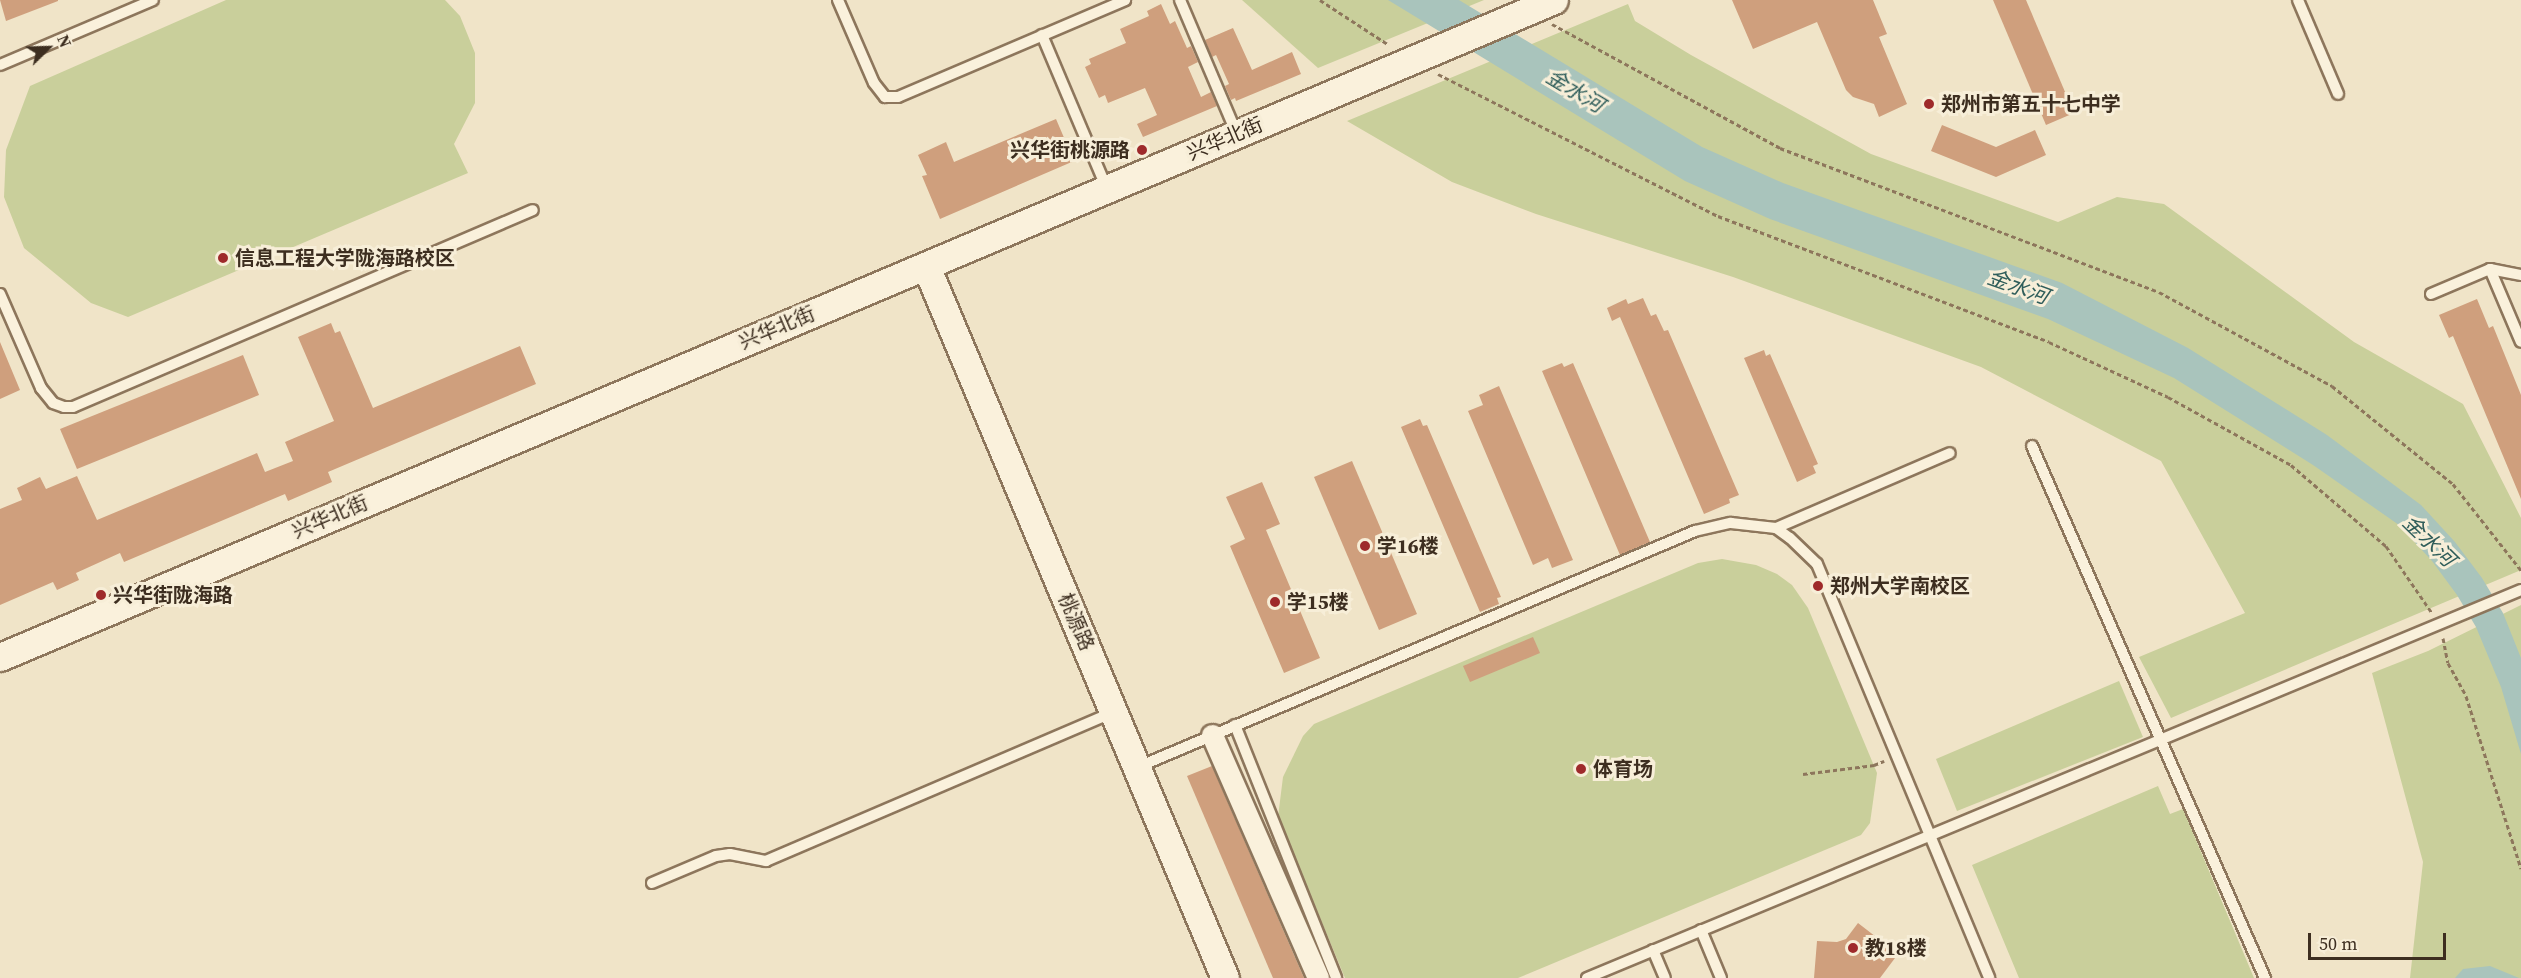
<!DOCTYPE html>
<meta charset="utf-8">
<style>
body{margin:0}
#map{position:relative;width:2521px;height:978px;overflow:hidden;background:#f0e4c8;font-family:"Source Serif 4","Noto Sans SC",serif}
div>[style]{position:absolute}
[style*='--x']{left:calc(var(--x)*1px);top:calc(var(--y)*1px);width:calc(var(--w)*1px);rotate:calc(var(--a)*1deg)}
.green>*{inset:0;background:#c9cf9b}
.water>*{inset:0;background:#a9c4bc}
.building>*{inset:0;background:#cf9f7d}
.path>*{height:3px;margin-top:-1.5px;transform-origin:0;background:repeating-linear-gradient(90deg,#8d765c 0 4.5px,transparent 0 7.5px)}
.roads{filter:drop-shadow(2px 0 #8d765c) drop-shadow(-2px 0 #8d765c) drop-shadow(0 2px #8d765c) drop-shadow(0 -2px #8d765c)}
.service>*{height:10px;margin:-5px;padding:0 5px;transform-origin:5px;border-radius:5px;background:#faf1dc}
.minor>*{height:21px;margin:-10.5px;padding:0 10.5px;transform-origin:10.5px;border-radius:10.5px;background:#faf1dc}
.tertiary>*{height:27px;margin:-13.5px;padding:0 13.5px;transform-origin:13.5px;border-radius:13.5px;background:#faf1dc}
.dots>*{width:16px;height:16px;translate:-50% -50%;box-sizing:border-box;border:3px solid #f7eed8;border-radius:50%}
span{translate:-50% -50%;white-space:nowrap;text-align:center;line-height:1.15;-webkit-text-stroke:6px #f7eed8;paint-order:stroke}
.poi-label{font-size:20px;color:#3d2e20;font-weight:700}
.left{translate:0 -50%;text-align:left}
.right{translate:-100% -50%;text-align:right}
.street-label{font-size:20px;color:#3d2e20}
.water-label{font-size:21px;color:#2f5d5a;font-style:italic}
.north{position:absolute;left:18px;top:18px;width:60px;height:60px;-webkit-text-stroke:4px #f7eed8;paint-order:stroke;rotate:67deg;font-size:16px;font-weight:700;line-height:24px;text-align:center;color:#3d2e20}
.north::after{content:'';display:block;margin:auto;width:21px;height:27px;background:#3d2e20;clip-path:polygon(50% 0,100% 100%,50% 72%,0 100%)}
.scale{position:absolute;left:2308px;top:933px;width:138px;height:27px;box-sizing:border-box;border:3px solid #3d2e20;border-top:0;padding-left:8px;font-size:18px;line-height:21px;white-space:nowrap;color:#3d2e20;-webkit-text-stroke:4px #f7eed8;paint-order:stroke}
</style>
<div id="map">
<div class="green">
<i style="clip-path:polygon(226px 0,445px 0,460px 16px,475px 53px,475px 103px,454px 144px,468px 173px,128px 317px,91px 303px,24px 248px,4px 197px,6px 150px,30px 86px)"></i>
<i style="clip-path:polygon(1242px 0,1484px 0,1318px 68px)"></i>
<i style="clip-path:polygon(1628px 4px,1635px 21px,1691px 55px,1871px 154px,2058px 222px,2117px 197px,2164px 204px,2354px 342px,2463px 404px,2521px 518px,2521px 570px,2171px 718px,2139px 657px,2245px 613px,2161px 461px,1981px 367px,1733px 277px,1536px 214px,1452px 182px,1347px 121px)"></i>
<i style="clip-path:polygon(1722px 559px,1756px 565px,1777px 574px,1792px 585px,1808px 608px,1877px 773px,1870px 823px,1861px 835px,1518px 978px,1345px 978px,1278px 817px,1283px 777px,1303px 736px,1314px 724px,1698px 563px)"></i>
<i style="clip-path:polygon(2521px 605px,2521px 978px,2410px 978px,2423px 862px,2372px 673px,2428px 651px)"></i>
<i style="clip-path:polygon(2119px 681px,2143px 737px,1957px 811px,1936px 759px)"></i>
<i style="clip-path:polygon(2158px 786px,2170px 814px,2183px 809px,2254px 978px,2019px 978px,1972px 865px)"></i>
</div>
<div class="water">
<i style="clip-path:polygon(1388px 0,1459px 0,1702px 147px,1783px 183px,2062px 283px,2188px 348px,2327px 435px,2421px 505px,2455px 542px,2482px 578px,2503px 613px,2521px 658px,2521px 754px,2501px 687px,2476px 627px,2457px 595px,2432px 561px,2399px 525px,2313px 465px,2174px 378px,2048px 319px,1770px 219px,1685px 181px)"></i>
<i style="clip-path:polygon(2490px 966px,2519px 978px,2455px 978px,2463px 969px)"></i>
</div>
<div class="building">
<i style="clip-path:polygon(0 0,58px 0,58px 1px,6px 21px)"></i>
<i style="clip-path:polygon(1732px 0,1873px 0,1887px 34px,1879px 37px,1907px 104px,1879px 117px,1874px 104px,1853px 97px,1846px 90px,1817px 22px,1753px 49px)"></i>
<i style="clip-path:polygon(1993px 0,2026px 0,2074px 113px,2046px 125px)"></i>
<i style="clip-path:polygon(1161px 4px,1170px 24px,1175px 21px,1187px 48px,1191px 46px,1198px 62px,1188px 67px,1201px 97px,1211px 92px,1217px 106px,1143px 137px,1137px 124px,1157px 115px,1145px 88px,1108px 103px,1105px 95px,1099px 98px,1085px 67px,1091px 64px,1089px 59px,1126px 43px,1120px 29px,1149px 16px,1147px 11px)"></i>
<i style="clip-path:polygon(1233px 28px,1252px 70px,1292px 52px,1301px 74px,1236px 101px,1235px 98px,1231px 100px,1225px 86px,1229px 84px,1216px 55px,1212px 57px,1205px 40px)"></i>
<i style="clip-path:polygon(1056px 119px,1074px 161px,940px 219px,922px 176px,927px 175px,918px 155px,946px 142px,954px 162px)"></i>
<i style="clip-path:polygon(1942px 125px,1996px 147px,2035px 130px,2046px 155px,1996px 177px,1931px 151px)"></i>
<i style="clip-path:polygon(1643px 298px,1651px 316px,1656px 314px,1664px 331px,1668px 330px,1739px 495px,1729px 499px,1730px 503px,1704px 514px,1620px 317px,1612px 321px,1607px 308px,1626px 299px,1628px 304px)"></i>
<i style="clip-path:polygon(2477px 299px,2489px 328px,2493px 326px,2521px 395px,2521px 499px,2453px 336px,2449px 338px,2439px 315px)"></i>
<i style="clip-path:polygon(331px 323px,335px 333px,340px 331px,373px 408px,520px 346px,536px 384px,328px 472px,332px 482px,288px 501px,285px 494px,124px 562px,120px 553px,76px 573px,79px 580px,57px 590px,53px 582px,0 605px,0 509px,22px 500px,17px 488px,40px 477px,46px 489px,77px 476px,97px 520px,257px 453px,265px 472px,293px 461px,285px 442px,334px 421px,298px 337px)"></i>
<i style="clip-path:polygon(0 342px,20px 390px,0 399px)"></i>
<i style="clip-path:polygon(1764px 350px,1766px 356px,1770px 354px,1818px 464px,1813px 466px,1816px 473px,1797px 482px,1744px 358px)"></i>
<i style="clip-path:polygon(243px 355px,259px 395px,77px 469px,60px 429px)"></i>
<i style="clip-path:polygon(1562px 363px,1564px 367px,1573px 363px,1650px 542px,1620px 555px,1542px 371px)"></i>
<i style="clip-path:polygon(1499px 386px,1573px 560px,1552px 568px,1548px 558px,1533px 565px,1468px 411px,1483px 405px,1479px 395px)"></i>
<i style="clip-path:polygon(1420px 419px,1423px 426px,1427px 425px,1501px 597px,1497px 598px,1499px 604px,1480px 612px,1401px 427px)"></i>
<i style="clip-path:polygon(1352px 461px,1417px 614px,1379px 630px,1314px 477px)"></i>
<i style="clip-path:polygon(1262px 482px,1280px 524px,1266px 530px,1320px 658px,1284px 673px,1230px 546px,1245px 539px,1226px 497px)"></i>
<i style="clip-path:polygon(1533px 637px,1540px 653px,1470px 682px,1463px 666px)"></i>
<i style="clip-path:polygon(1212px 766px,1304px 978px,1273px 978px,1187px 776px)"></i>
<i style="clip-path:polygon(1858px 923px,1898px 954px,1880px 978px,1814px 978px,1817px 941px,1837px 942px,1846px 939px)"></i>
</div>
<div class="path">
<i style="--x:1320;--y:0;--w:82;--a:33.1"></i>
<i style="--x:1552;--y:24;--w:260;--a:28.5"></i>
<i style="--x:1780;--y:148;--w:405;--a:20.8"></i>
<i style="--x:2159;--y:292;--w:197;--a:28.5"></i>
<i style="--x:2332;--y:386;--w:156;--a:39"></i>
<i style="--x:2453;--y:484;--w:110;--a:51.7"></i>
<i style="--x:1438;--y:74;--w:314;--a:26.9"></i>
<i style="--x:1718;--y:216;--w:354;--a:20.8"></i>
<i style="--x:2049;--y:342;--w:131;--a:24.8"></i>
<i style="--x:2168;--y:397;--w:141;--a:28.9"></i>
<i style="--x:2291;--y:465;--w:125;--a:40.5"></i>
<i style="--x:2386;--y:546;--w:81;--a:55.5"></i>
<i style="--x:2443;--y:638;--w:25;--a:79"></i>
<i style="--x:2448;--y:663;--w:38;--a:61"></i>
<i style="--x:2466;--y:696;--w:181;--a:72.3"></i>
<i style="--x:1803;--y:774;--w:72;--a:-7.2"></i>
<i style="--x:1874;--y:765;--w:11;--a:-22"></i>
</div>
<div class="roads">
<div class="service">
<i style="--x:838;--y:0;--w:90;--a:66.6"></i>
<i style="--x:874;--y:83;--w:18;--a:52"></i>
<i style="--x:885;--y:97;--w:13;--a:0"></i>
<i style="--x:898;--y:97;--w:247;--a:-23.1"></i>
<i style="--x:1180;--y:0;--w:146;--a:67"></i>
<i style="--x:2298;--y:0;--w:102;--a:66.9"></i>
<i style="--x:1042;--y:35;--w:167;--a:67.1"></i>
<i style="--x:0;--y:65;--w:166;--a:-23"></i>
<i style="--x:2490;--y:269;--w:79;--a:67"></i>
<i style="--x:0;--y:294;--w:103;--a:66.4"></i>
<i style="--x:41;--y:388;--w:19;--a:51"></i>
<i style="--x:53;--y:403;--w:12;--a:20"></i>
<i style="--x:64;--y:407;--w:9;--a:0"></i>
<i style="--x:73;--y:407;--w:500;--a:-23.18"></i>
<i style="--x:2431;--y:294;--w:64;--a:-23"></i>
<i style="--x:2490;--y:269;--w:32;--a:11"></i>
<i style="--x:2032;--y:446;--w:581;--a:66.35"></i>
<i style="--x:1776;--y:528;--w:189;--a:-23.3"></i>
<i style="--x:1235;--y:725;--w:272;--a:68.2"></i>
<i style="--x:1138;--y:767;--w:605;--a:-22.96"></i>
<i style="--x:1695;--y:531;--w:37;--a:-13"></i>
<i style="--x:1731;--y:523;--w:45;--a:6.3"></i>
<i style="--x:1776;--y:528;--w:17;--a:36"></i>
<i style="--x:1790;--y:538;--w:37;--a:44"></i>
<i style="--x:1817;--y:564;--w:448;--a:67.4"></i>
<i style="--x:652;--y:883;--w:69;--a:-22.9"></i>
<i style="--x:716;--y:856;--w:14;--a:-8"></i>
<i style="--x:730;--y:854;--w:37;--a:11"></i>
<i style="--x:766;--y:861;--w:378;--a:-23.2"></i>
<i style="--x:1701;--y:930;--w:52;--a:67.4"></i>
<i style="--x:1653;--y:950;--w:30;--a:67"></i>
<i style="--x:1587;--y:978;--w:1011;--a:-22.56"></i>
</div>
<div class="minor">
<i style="--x:1212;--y:735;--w:265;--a:66.4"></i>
</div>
<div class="tertiary">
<i style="--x:926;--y:266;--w:772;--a:67.22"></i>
<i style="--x:0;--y:657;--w:1687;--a:-22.92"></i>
</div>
</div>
<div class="dots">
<i style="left:1929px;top:104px;background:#9e2a2b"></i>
<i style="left:1142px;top:150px;background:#9e2a2b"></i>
<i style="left:223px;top:258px;background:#9e2a2b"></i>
<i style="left:1365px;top:546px;background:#9e2a2b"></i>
<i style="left:1818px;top:586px;background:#9e2a2b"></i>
<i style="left:101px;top:595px;background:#9e2a2b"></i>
<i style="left:1275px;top:602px;background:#9e2a2b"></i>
<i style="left:1581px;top:769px;background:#9e2a2b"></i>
<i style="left:1853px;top:948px;background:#9e2a2b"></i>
</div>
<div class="poi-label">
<span class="left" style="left:1941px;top:104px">郑州市第五十七中学</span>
<span class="right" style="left:1130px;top:150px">兴华街桃源路</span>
<span class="left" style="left:235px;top:258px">信息工程大学陇海路校区</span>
<span class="left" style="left:1377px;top:546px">学16楼</span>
<span class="left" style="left:1830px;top:586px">郑州大学南校区</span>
<span class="left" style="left:113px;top:595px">兴华街陇海路</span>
<span class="left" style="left:1287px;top:602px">学15楼</span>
<span class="left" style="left:1593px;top:769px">体育场</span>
<span class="left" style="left:1865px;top:948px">教18楼</span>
</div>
<div class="street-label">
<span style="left:1225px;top:139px;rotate:-23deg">兴华北街</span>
<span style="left:777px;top:328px;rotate:-23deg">兴华北街</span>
<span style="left:330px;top:517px;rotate:-23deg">兴华北街</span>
<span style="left:1076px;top:622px;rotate:67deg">桃源路</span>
</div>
<div class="water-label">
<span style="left:1575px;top:91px;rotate:31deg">金水河</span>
<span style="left:2018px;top:287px;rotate:20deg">金水河</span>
<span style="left:2429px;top:541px;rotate:44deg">金水河</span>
</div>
<div class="north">N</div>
<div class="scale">50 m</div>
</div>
